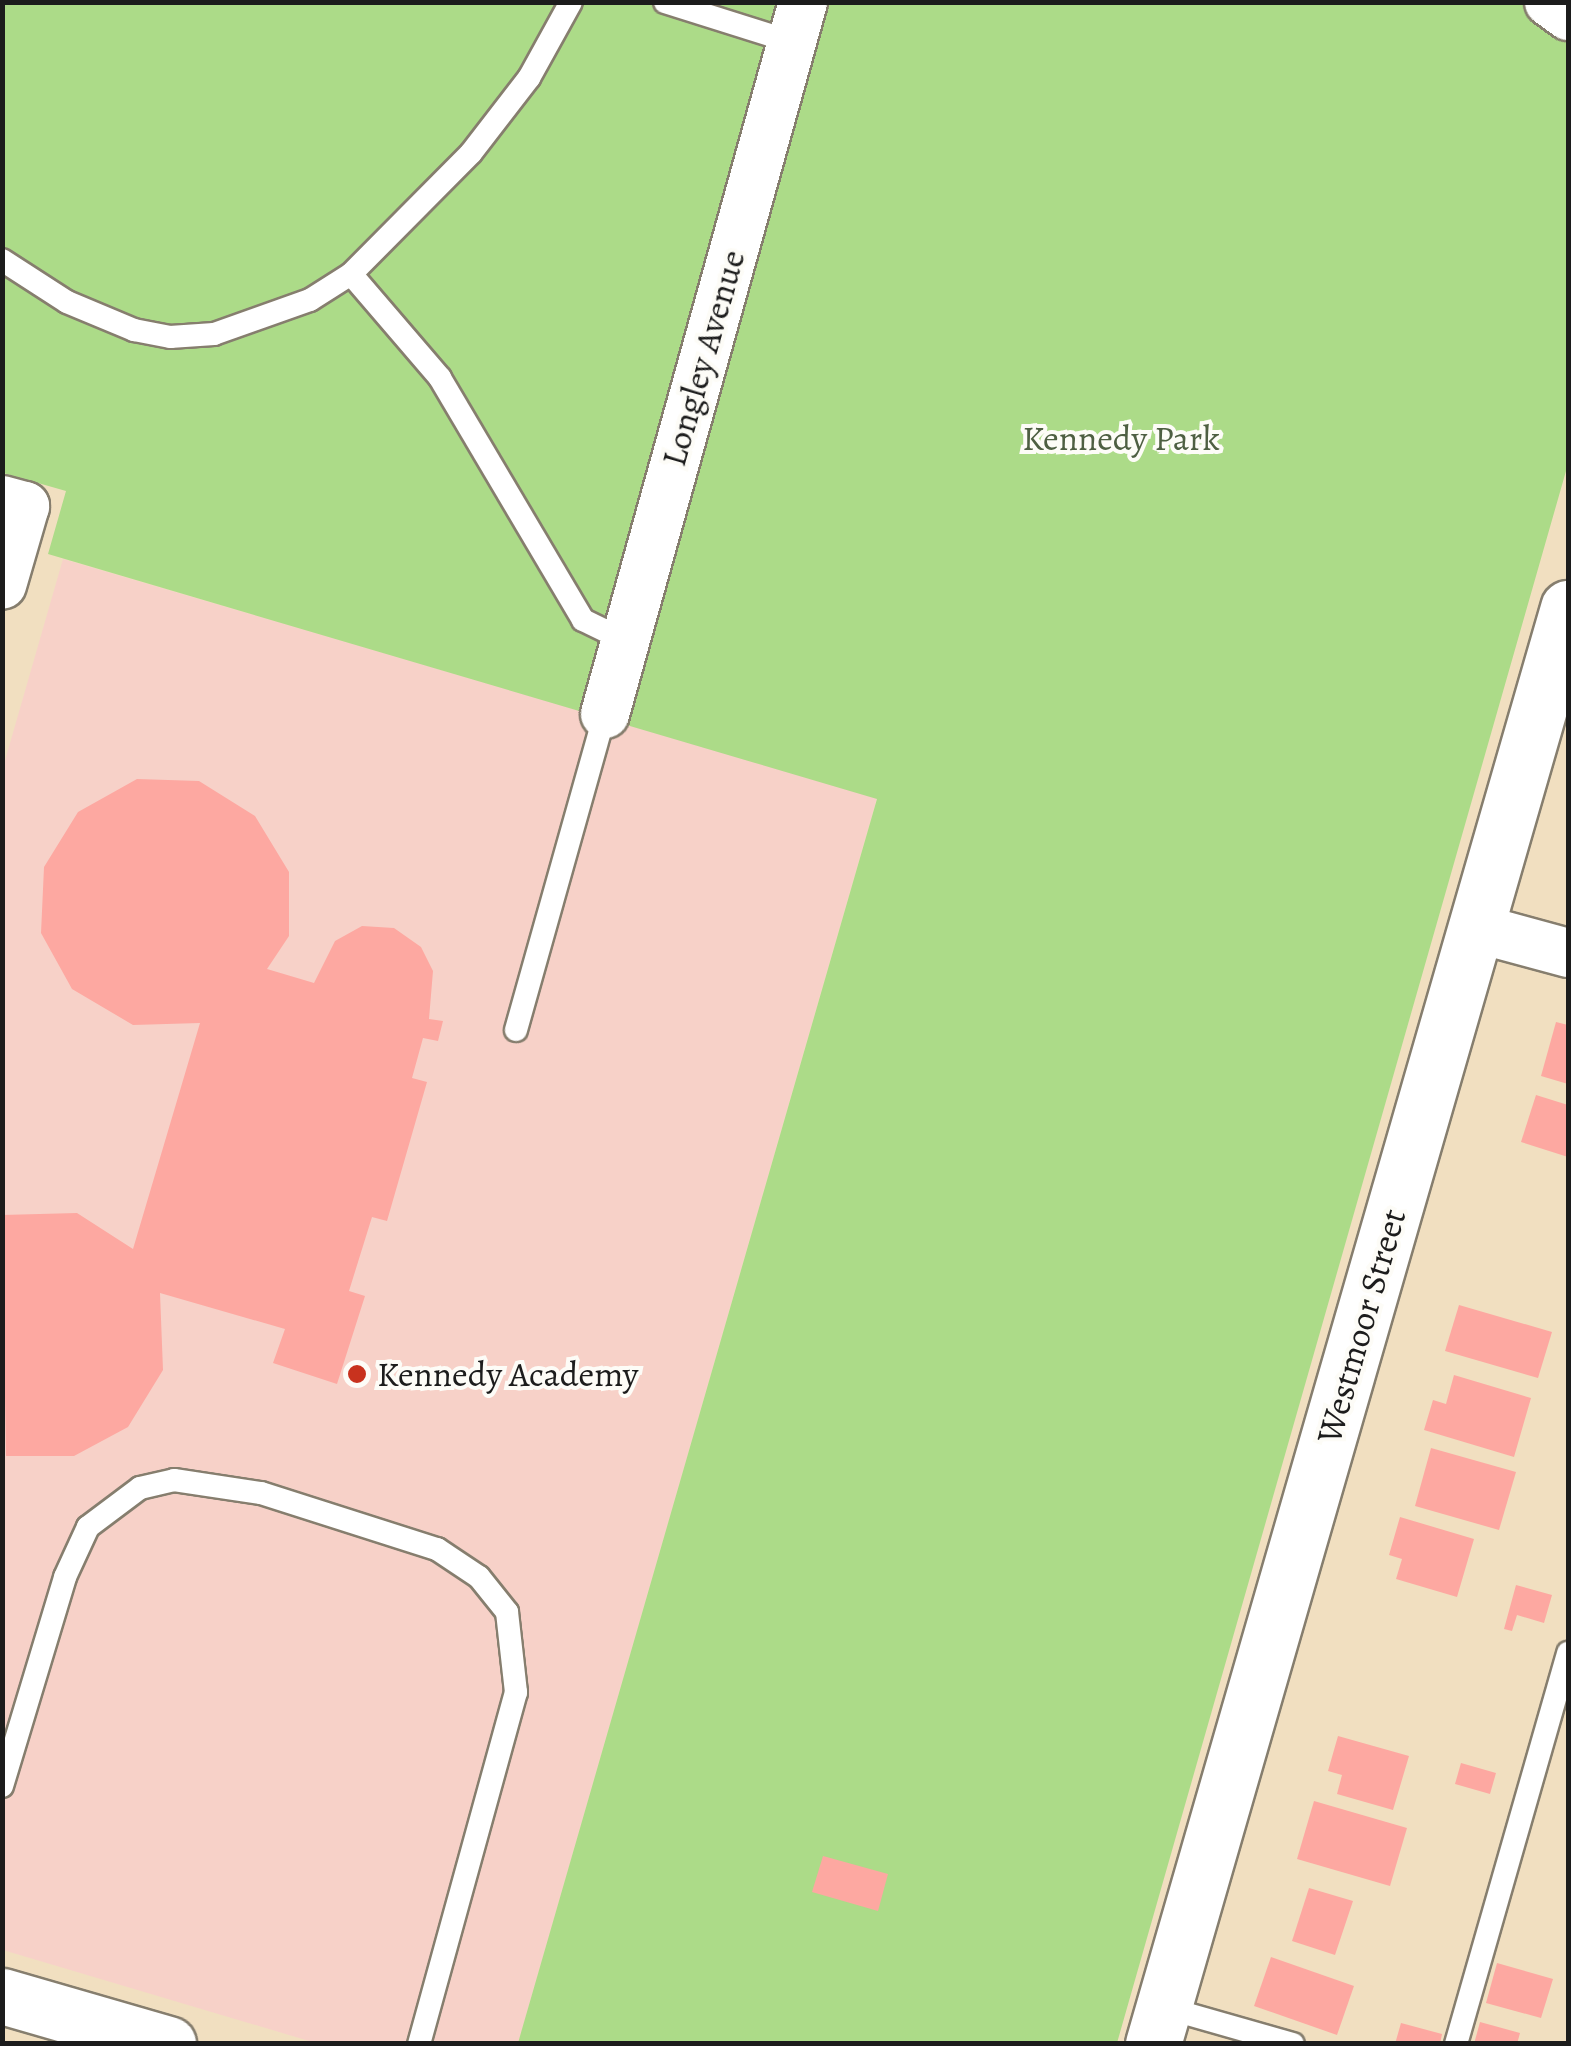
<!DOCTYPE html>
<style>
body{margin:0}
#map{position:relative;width:1571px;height:2046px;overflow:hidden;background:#f1dfc0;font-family:Alegreya,serif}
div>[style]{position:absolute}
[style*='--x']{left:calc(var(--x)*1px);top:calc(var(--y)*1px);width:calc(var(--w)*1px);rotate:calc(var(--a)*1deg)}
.built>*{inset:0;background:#f7d1c8}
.green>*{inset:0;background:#acdb88}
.building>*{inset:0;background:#fda8a1}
.roads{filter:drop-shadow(2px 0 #867e6e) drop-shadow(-2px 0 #867e6e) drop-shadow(0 2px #867e6e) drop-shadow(0 -2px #867e6e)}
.service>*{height:22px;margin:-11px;padding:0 11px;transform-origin:11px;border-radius:11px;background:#fff}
.minor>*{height:48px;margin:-24px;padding:0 24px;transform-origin:24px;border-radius:24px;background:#fff}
.tertiary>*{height:55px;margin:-27.5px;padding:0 27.5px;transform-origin:27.5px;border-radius:27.5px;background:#fff}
.dots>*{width:28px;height:28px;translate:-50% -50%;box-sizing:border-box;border:5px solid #fdfcf7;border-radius:50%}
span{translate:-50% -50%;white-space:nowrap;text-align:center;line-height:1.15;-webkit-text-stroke:8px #fdfcf7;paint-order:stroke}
.street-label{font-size:35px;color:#1c1c1c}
.park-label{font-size:35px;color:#4e5f42}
.poi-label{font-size:35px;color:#1c1c1c}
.left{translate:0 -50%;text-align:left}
.frame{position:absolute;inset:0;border:5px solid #1c1c1c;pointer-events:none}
</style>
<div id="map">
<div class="built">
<i style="clip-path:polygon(63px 559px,877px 798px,518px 2043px,316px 2043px,3px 1950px,2px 771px)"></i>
</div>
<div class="green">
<i style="clip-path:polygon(2px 3px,1568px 3px,1568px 464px,1117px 2043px,518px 2043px,877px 799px,48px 554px,66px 491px,3px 473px)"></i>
</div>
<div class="building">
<i style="clip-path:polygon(137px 779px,199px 781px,255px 816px,289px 872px,289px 936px,267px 969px,314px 983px,335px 941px,362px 926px,394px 928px,421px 947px,433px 971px,429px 1019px,443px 1021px,438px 1041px,423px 1038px,412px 1078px,427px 1082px,387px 1221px,372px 1217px,349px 1291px,365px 1296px,337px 1384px,273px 1363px,285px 1329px,160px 1293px,163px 1370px,128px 1427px,74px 1456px,6px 1456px,2px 1215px,77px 1213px,133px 1249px,200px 1023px,133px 1025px,72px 989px,41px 933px,44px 867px,78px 812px)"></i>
<i style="clip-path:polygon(1556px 1022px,1568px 1025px,1568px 1084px,1541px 1076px)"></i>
<i style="clip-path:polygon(1536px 1095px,1568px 1105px,1568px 1157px,1521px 1142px)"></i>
<i style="clip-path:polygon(1459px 1305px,1552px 1332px,1538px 1378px,1445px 1351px)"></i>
<i style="clip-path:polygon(1454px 1375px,1531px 1398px,1514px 1457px,1424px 1430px,1433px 1400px,1446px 1404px)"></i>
<i style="clip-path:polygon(1431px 1448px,1516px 1472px,1499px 1530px,1415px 1506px)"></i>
<i style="clip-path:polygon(1400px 1517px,1474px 1539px,1457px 1597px,1396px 1579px,1402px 1559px,1389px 1555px)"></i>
<i style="clip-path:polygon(1516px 1585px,1552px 1595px,1544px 1623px,1517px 1615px,1512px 1631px,1504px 1629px)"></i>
<i style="clip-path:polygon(1338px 1736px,1409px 1756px,1393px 1810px,1337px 1794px,1342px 1775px,1328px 1771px)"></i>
<i style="clip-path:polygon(1461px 1763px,1496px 1773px,1490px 1794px,1455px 1784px)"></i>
<i style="clip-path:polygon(1314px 1801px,1407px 1828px,1390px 1886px,1297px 1859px)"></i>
<i style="clip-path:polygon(823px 1856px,888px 1874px,878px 1911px,812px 1892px)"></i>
<i style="clip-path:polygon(1309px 1888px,1353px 1901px,1335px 1955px,1292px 1941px)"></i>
<i style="clip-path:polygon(1271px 1957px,1354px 1986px,1337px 2035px,1254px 2006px)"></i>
<i style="clip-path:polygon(1497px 1963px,1553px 1979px,1541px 2018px,1486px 2003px)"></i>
<i style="clip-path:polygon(1480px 2022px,1520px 2033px,1517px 2044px,1474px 2044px)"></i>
<i style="clip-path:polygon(1401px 2023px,1442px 2034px,1440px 2044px,1395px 2044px)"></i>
</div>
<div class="roads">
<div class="service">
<i style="--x:665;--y:2;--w:133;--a:17.5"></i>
<i style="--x:2;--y:260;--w:77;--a:32.9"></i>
<i style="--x:67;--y:302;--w:73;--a:22.7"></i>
<i style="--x:134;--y:330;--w:37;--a:11"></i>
<i style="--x:170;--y:337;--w:44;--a:-3.9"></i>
<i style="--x:214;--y:334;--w:102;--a:-19.5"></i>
<i style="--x:310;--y:300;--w:49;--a:-32.4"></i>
<i style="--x:351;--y:274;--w:170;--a:-45.2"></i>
<i style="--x:471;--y:153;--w:95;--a:-52.3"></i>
<i style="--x:529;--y:78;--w:87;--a:-61.1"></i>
<i style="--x:351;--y:274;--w:137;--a:49.4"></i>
<i style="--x:440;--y:378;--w:281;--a:59.4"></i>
<i style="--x:583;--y:620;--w:46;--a:26"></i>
<i style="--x:516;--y:1030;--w:328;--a:-74.3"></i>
<i style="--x:2;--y:1786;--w:218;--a:-73.2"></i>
<i style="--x:65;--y:1577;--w:55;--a:-65.3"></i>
<i style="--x:88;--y:1527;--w:65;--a:-36.9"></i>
<i style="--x:140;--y:1488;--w:35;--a:-13"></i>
<i style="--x:174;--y:1480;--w:88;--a:8.5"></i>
<i style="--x:261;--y:1493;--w:185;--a:17.7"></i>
<i style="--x:437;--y:1549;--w:50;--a:33.7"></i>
<i style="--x:479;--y:1577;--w:45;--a:51.3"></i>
<i style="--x:507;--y:1612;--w:81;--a:83.6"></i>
<i style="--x:516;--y:1692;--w:365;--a:105.4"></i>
<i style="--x:1163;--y:2007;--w:135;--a:15.9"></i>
<i style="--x:1456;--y:2044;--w:407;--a:-74"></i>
</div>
<div class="minor">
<i style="--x:1549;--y:2;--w:24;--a:36"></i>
<i style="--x:2;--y:500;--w:24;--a:15"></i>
<i style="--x:25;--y:506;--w:82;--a:106.2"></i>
<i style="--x:605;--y:714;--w:739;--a:-74.46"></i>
<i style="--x:1476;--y:928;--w:95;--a:15.2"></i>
</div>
<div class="tertiary">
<i style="--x:2;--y:1996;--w:173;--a:16.1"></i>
<i style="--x:1153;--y:2044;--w:1495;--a:-73.88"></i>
</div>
</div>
<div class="dots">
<i style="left:357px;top:1374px;background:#c8321e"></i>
</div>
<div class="street-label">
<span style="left:703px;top:358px;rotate:-74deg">Longley Avenue</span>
<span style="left:1361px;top:1326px;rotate:-74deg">Westmoor Street</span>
</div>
<div class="park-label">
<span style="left:1121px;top:438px">Kennedy Park</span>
</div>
<div class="poi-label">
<span class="left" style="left:377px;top:1374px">Kennedy Academy</span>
</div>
<div class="frame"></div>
</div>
